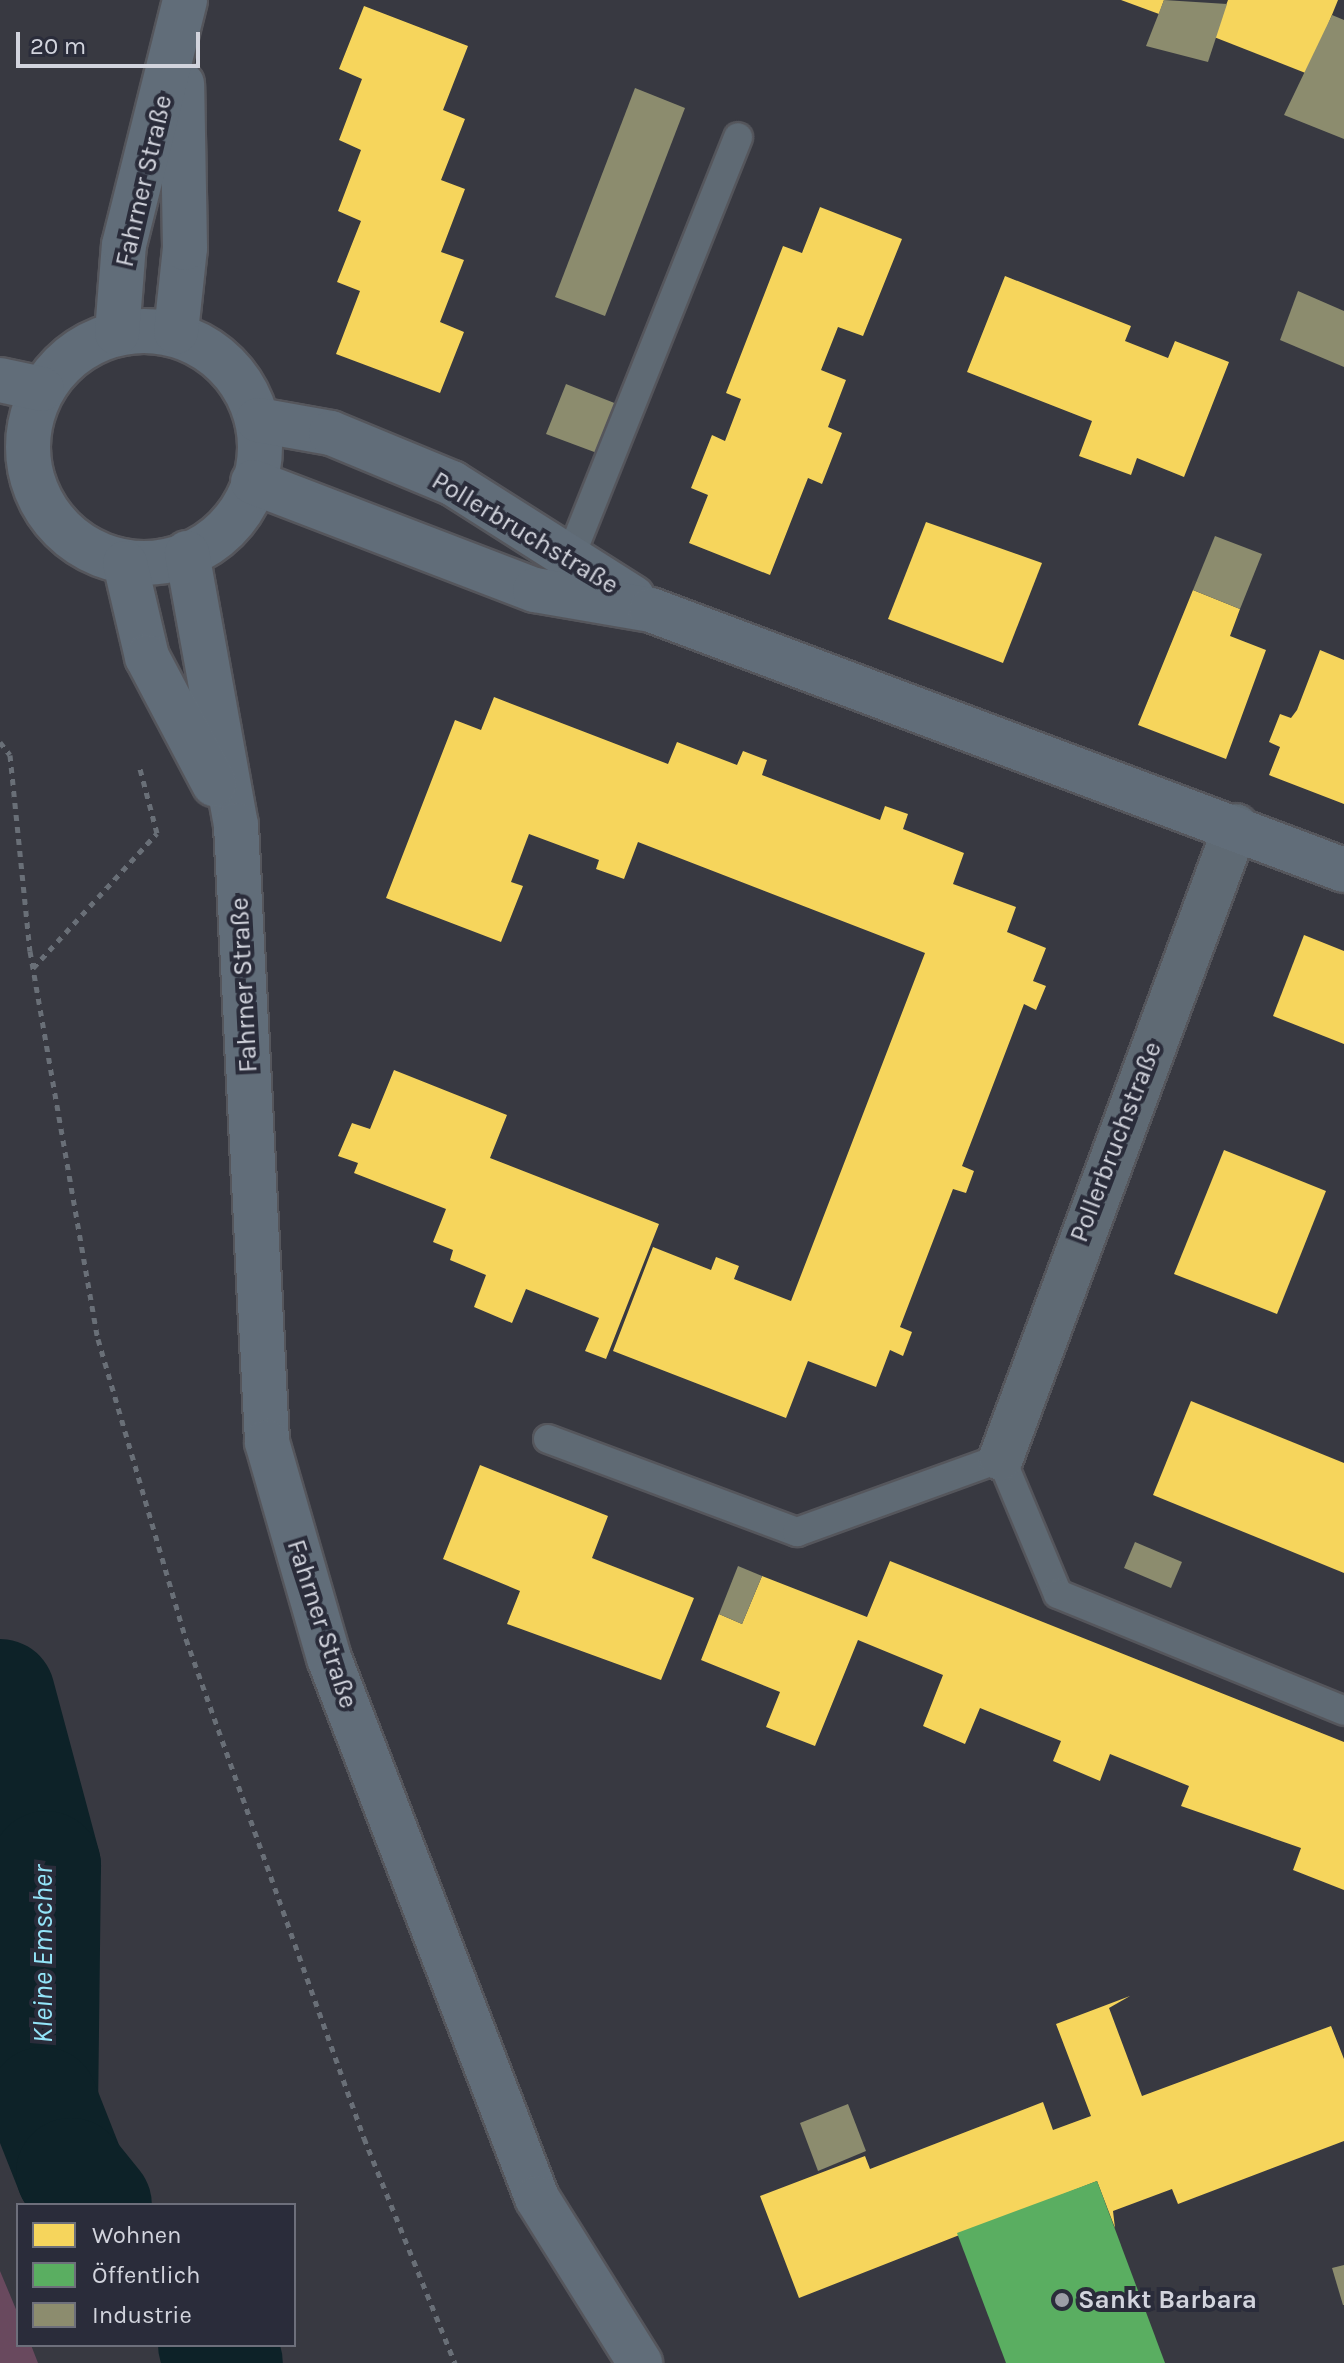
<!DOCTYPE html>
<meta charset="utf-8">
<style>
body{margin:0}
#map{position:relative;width:1344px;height:2363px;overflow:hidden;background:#383941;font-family:Karla,sans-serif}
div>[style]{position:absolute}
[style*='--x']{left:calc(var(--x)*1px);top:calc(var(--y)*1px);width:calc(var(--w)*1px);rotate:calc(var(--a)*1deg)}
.green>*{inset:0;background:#69495e}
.homes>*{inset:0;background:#f6d55c}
.public>*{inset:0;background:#5aae61}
.industry>*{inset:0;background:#8c8c6e}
.river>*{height:110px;margin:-55px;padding:0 55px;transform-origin:55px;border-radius:55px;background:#0d2228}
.path>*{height:5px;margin-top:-2.5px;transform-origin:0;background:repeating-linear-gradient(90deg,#696f77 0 6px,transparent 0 12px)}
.roads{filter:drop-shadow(2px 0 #55565c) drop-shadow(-2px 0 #55565c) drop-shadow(0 2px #55565c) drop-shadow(0 -2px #55565c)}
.lane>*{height:28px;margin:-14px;padding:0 14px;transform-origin:14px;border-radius:14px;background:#5f6a74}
.street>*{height:44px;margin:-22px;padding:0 22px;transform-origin:22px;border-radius:22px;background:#5f6a74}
.secondary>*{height:44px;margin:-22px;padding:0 22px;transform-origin:22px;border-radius:22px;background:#616d79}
.secondary>.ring{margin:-22px;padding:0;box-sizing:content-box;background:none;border:44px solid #616d79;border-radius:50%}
.dots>*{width:22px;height:22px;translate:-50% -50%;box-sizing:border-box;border:4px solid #2a2c3a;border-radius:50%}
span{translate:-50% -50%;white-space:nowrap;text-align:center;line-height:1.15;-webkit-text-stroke:8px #2a2c3a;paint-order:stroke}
.street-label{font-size:26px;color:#d2d4dd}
.poi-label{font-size:26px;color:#d2d4dd;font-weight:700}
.left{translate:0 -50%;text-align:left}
.water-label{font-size:28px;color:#93e4f8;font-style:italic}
.legend{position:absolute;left:16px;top:2203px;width:280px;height:144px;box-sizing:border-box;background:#2a2c3a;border:2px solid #6d6f7b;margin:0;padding:10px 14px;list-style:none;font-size:24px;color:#d2d4dd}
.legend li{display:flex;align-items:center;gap:16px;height:40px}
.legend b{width:40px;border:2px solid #6d6f7b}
.scale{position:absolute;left:16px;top:32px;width:184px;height:36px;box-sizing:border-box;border:4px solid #d2d4dd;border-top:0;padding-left:10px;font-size:24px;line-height:28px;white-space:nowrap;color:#d2d4dd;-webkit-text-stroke:6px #2a2c3a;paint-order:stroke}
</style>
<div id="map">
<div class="green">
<i style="clip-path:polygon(0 2271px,18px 2314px,18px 2345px,31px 2345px,38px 2363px,0 2363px)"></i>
</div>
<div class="homes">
<i style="clip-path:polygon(1121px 0,1164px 0,1159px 14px)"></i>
<i style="clip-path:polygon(1228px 0,1338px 0,1308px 74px,1214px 37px)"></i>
<i style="clip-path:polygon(364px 6px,468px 46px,443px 110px,465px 119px,441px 180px,465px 189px,441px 252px,464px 260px,440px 322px,464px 332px,440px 393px,336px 354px,360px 291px,337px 282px,361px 221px,338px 211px,361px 150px,339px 140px,362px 79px,339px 69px)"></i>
<i style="clip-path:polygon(820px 207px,902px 239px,863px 336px,838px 327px,821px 370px,846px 380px,828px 427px,842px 433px,822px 484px,808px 478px,770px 575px,689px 543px,708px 495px,691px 488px,712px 435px,725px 441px,741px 399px,726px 393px,783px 246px,802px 253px)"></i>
<i style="clip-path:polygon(1005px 276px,1131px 326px,1125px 341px,1168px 358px,1175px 341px,1229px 362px,1184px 477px,1137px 458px,1131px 475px,1079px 456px,1092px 421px,967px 372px)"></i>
<i style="clip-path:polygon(926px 522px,1042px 563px,1003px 663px,888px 619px)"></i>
<i style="clip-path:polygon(1193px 590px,1240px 609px,1230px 636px,1266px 650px,1226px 759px,1138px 725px)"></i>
<i style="clip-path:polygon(1320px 650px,1344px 660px,1344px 804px,1269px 775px,1280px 747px,1269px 742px,1280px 714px,1291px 718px,1297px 710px)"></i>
<i style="clip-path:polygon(494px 697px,668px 764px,677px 742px,737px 765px,743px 751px,767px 760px,762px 775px,880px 820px,885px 806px,908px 814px,903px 829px,964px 853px,953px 884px,1016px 907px,1007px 932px,1046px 948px,1033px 981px,1046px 986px,1036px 1010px,1024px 1004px,962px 1166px,974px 1171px,966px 1193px,953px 1189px,900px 1327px,912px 1332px,903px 1356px,890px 1350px,876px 1387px,808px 1361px,786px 1418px,613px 1351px,653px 1247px,711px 1270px,716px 1257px,739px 1266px,734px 1279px,791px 1301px,925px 953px,638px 842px,624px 879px,596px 869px,599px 860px,529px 834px,511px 882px,523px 886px,501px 942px,386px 898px,455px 720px,481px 730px)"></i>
<i style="clip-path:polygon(1304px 935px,1344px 951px,1344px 1044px,1273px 1016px)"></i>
<i style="clip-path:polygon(394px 1070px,507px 1115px,490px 1158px,659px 1224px,606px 1359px,585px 1351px,599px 1318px,526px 1289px,512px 1323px,474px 1307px,486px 1275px,450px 1260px,453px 1250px,433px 1242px,446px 1209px,354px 1173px,358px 1163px,338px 1156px,352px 1123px,370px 1129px)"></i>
<i style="clip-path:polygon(1224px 1150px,1326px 1191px,1277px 1314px,1174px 1274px)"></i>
<i style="clip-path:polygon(1191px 1401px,1344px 1463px,1344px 1573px,1153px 1495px)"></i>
<i style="clip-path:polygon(480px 1465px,608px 1516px,592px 1558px,694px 1598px,661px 1680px,507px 1624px,520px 1591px,443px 1559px)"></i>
<i style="clip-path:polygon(890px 1561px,1344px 1742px,1344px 1890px,1293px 1870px,1301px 1848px,1181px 1806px,1189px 1786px,1110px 1754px,1100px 1781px,1053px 1761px,1061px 1741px,980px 1708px,965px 1744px,923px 1726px,943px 1675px,858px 1640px,815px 1746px,766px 1727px,780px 1692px,701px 1660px,719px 1614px,742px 1624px,762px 1576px,867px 1617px)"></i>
<i style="clip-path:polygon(1130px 1996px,1109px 2008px,1142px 2096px,1331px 2026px,1344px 2059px,1344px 2141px,1178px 2204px,1172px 2189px,1113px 2211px,1115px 2228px,1097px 2181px,799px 2298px,760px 2196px,865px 2156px,870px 2169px,1043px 2102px,1053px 2130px,1091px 2116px,1056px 2024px)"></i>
</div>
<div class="public">
<i style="clip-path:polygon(1097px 2181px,1165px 2363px,1006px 2363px,957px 2233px)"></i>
</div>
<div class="industry">
<i style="clip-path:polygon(1164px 0,1227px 4px,1208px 62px,1146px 46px)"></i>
<i style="clip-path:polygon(1332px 15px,1344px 20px,1344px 139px,1284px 115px)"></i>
<i style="clip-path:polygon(635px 88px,685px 108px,605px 316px,555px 297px)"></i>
<i style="clip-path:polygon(1298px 291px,1344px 311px,1344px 367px,1280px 340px)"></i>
<i style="clip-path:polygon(566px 384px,617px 404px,597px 453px,546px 434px)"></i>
<i style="clip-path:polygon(1215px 536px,1262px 554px,1240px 609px,1193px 590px)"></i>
<i style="clip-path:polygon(1135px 1542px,1182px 1562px,1171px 1588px,1124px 1568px)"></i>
<i style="clip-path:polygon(738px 1566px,762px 1576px,742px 1624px,719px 1614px)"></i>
<i style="clip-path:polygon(848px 2104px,866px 2151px,818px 2171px,800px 2123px)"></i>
<i style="clip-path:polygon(1344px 2265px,1344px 2305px,1343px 2305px,1332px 2268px)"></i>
</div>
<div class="river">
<i style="--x:0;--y:1694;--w:178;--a:75"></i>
<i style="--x:46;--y:1866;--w:236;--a:90.7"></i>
<i style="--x:43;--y:2102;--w:76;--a:68.5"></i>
<i style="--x:71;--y:2173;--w:41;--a:50.9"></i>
<i style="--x:213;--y:2345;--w:23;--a:50"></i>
</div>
<div class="path">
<i style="--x:0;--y:742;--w:16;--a:52"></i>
<i style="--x:10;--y:755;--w:197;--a:84.2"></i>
<i style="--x:30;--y:951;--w:394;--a:80.1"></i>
<i style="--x:98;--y:1339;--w:313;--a:73.7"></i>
<i style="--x:186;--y:1639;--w:530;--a:70.37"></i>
<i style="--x:364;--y:2138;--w:243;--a:68"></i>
<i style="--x:33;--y:968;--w:183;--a:-47.4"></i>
<i style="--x:157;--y:833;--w:70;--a:-104.8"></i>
</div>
<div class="roads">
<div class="lane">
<i style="--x:565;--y:570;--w:466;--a:-68.2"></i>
<i style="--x:548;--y:1439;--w:266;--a:20.5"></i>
<i style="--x:797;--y:1532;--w:217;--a:-19.9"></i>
<i style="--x:1001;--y:1458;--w:147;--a:67.3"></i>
<i style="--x:1058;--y:1594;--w:309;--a:22.2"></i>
</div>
<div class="street">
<i style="--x:1001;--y:1458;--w:674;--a:-69.6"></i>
</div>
<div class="secondary">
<i class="ring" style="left:28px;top:331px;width:188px;height:188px"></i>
<i style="--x:176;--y:332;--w:84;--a:-83.9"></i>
<i style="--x:185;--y:248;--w:164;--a:-91"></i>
<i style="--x:117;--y:333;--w:88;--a:-85.5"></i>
<i style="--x:124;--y:245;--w:252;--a:-76"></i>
<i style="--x:0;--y:380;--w:43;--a:12.1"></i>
<i style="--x:258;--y:420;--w:74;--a:10.1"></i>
<i style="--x:331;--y:433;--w:131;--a:22.5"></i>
<i style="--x:452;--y:483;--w:214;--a:32.4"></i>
<i style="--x:253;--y:482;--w:302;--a:21"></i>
<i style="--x:535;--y:590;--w:118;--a:9.8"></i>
<i style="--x:651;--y:610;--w:740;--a:20.57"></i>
<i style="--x:187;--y:553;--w:276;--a:79.8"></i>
<i style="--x:236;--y:825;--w:618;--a:87.12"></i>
<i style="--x:267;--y:1442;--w:225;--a:74"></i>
<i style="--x:329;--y:1658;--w:579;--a:68.93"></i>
<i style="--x:537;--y:2198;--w:195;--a:58"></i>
<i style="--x:125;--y:563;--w:97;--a:76.8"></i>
<i style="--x:147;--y:657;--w:144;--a:62.2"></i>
</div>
</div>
<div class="dots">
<i style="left:1062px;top:2300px;background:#9c9ea6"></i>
</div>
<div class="street-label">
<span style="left:144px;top:181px;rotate:-77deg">Fahrner Straße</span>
<span style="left:525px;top:533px;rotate:31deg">Pollerbruchstraße</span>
<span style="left:244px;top:985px;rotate:-93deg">Fahrner Straße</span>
<span style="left:1116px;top:1142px;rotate:-69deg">Pollerbruchstraße</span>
<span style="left:322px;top:1624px;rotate:72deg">Fahrner Straße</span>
</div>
<div class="poi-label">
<span class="left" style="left:1078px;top:2300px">Sankt Barbara</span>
</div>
<div class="water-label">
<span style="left:43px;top:1954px;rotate:-90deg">Kleine Emscher</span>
</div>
<ul class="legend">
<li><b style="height:22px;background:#f6d55c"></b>Wohnen</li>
<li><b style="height:22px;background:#5aae61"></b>Öffentlich</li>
<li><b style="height:22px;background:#8c8c6e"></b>Industrie</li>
</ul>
<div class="scale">20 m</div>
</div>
